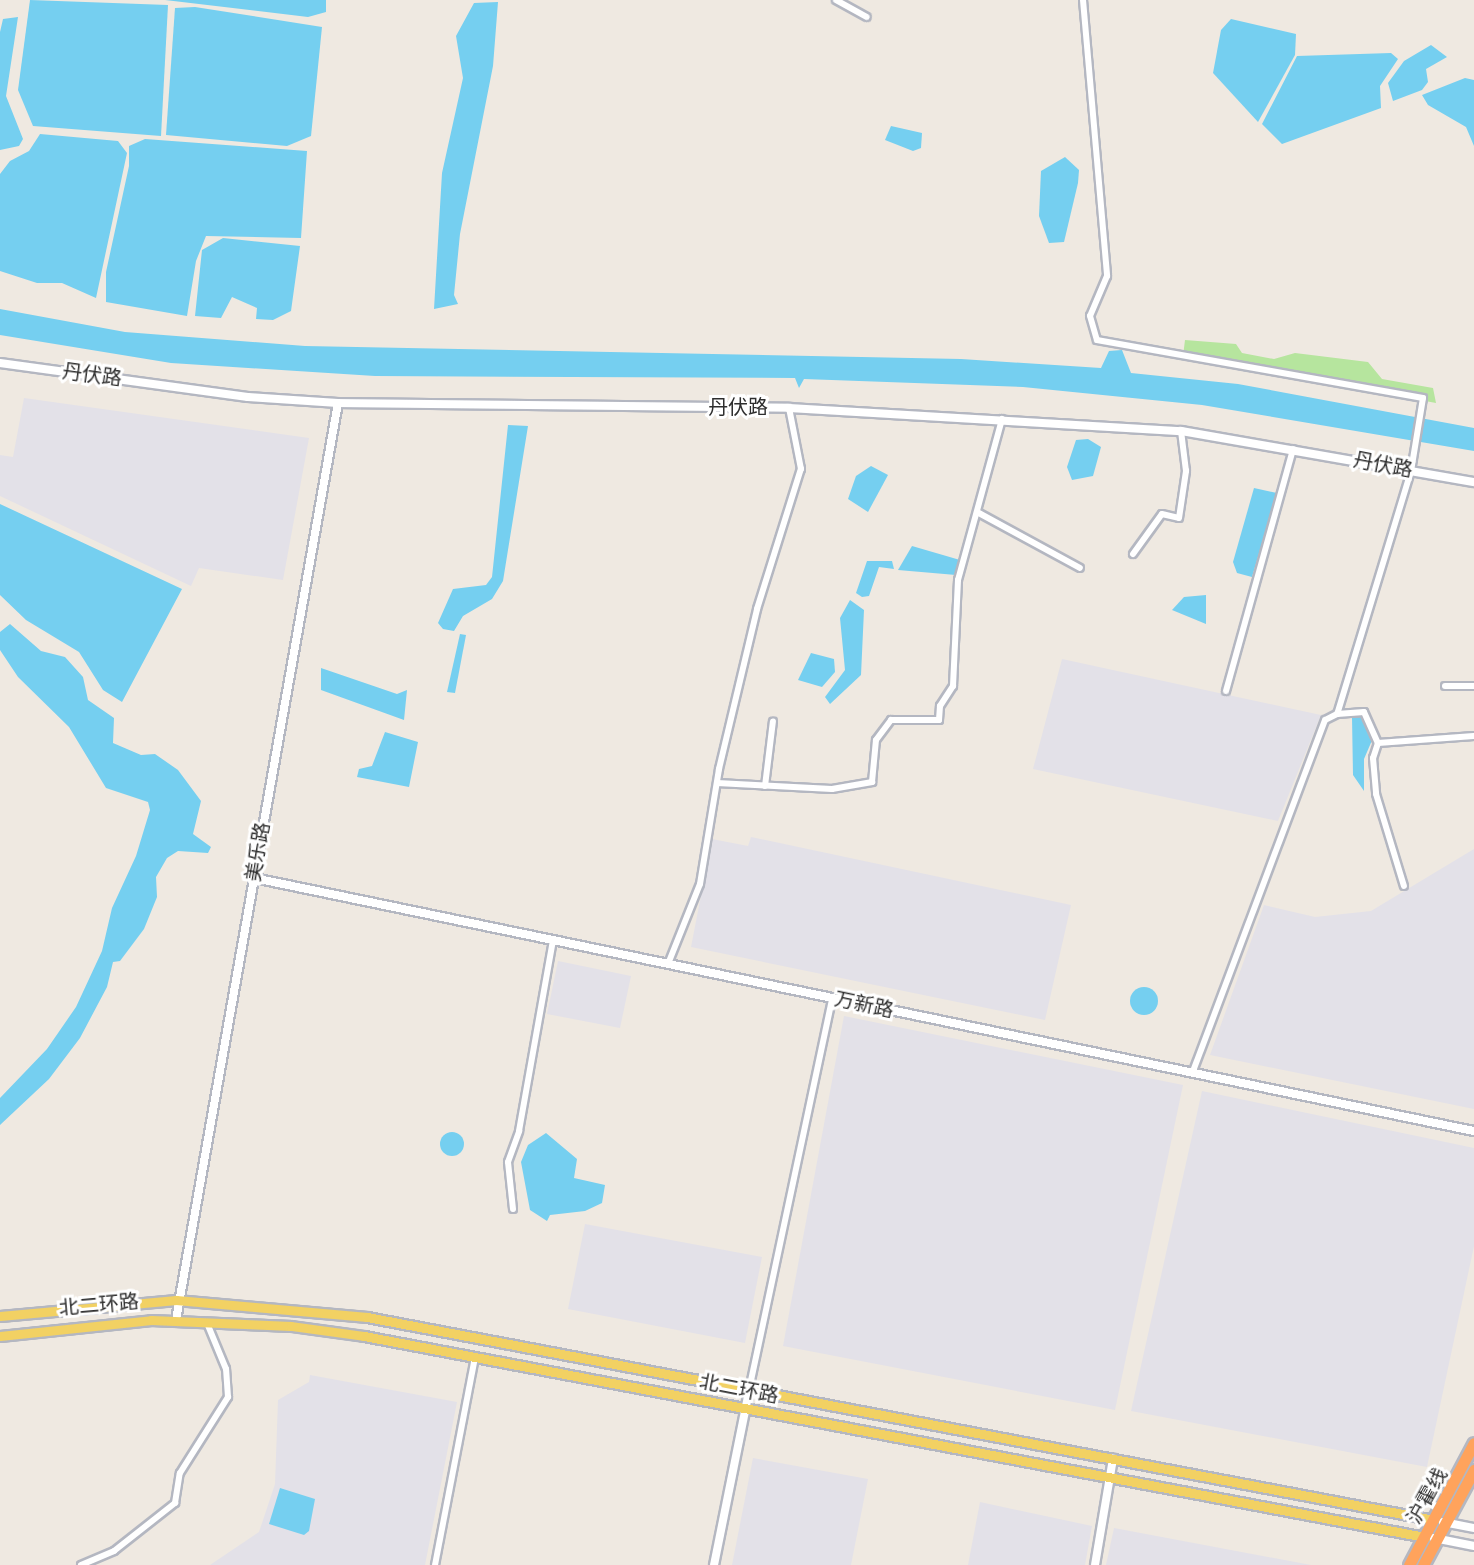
<!DOCTYPE html>
<meta charset="utf-8">
<style>
body{margin:0}
#map{position:relative;width:1474px;height:1565px;overflow:hidden;background:#efe9e1;font-family:"Public Sans","Noto Sans SC",sans-serif}
div>[style]{position:absolute}
[style*='--x']{left:calc(var(--x)*1px);top:calc(var(--y)*1px);width:calc(var(--w)*1px);rotate:calc(var(--a)*1deg)}
.industrial>*{inset:0;background:#e3e1e8}
.green>*{inset:0;background:#b6e59e}
.water>*{inset:0;background:#75cff0}
.round{border-radius:50%}
.roads{filter:drop-shadow(2px 0 #b4b7c1) drop-shadow(-2px 0 #b4b7c1) drop-shadow(0 2px #b4b7c1) drop-shadow(0 -2px #b4b7c1)}
.street>*{height:6px;margin:-3px;padding:0 3px;transform-origin:3px;border-radius:3px;background:#fff}
.secondary>*{height:8px;margin:-4px;padding:0 4px;transform-origin:4px;border-radius:4px;background:#fff}
.primary>*{height:9px;margin:-4.5px;padding:0 4.5px;transform-origin:4.5px;border-radius:4.5px;background:#f2d163}
.highway>*{height:11px;margin:-5.5px;padding:0 5.5px;transform-origin:5.5px;border-radius:5.5px;background:#ffa35c}
span{translate:-50% -50%;white-space:nowrap;text-align:center;line-height:1.15;-webkit-text-stroke:6px #fff;paint-order:stroke}
.street-label{font-size:20px;color:#2e2e2e}
</style>
<div id="map">
<div class="industrial">
<i style="clip-path:polygon(24px 398px,309px 438px,283px 580px,199px 568px,191px 586px,0 496px,0 455px,13px 457px)"></i>
<i style="clip-path:polygon(1062px 659px,1321px 715px,1278px 821px,1033px 769px)"></i>
<i style="clip-path:polygon(751px 837px,1071px 905px,1045px 1020px,691px 947px,712px 839px,748px 846px)"></i>
<i style="clip-path:polygon(1474px 849px,1474px 1109px,1210px 1055px,1264px 905px,1315px 917px,1371px 911px)"></i>
<i style="clip-path:polygon(558px 961px,631px 976px,620px 1028px,547px 1014px)"></i>
<i style="clip-path:polygon(844px 1016px,1183px 1085px,1115px 1410px,783px 1346px)"></i>
<i style="clip-path:polygon(1202px 1091px,1474px 1148px,1474px 1246px,1427px 1467px,1131px 1411px)"></i>
<i style="clip-path:polygon(585px 1224px,762px 1257px,745px 1343px,568px 1309px)"></i>
<i style="clip-path:polygon(310px 1375px,457px 1402px,425px 1565px,210px 1565px,259px 1532px,275px 1484px,278px 1400px,309px 1382px)"></i>
<i style="clip-path:polygon(753px 1458px,868px 1479px,851px 1565px,732px 1565px)"></i>
<i style="clip-path:polygon(980px 1502px,1092px 1526px,1085px 1565px,968px 1565px)"></i>
<i style="clip-path:polygon(1114px 1528px,1311px 1565px,1106px 1565px)"></i>
</div>
<div class="green">
<i style="clip-path:polygon(1185px 340px,1236px 344px,1242px 353px,1274px 359px,1295px 353px,1368px 362px,1382px 379px,1433px 388px,1436px 403px,1183px 356px)"></i>
</div>
<div class="water">
<i style="clip-path:polygon(30px 0,168px 5px,161px 136px,33px 126px,18px 90px)"></i>
<i style="clip-path:polygon(165px 0,326px 0,326px 12px,308px 17px)"></i>
<i style="clip-path:polygon(498px 2px,493px 66px,460px 234px,454px 295px,458px 304px,434px 309px,442px 173px,463px 78px,456px 36px,474px 3px)"></i>
<i style="clip-path:polygon(195px 7px,322px 27px,311px 136px,287px 146px,166px 135px,175px 8px)"></i>
<i style="clip-path:polygon(18px 17px,6px 96px,23px 139px,19px 146px,0 150px,0 32px,3px 19px)"></i>
<i style="clip-path:polygon(1231px 19px,1296px 34px,1295px 55px,1258px 122px,1213px 73px,1221px 30px)"></i>
<i style="clip-path:polygon(1431px 45px,1447px 57px,1426px 69px,1428px 82px,1422px 90px,1393px 101px,1388px 83px,1404px 61px)"></i>
<i style="clip-path:polygon(1391px 53px,1398px 59px,1380px 86px,1381px 108px,1282px 144px,1262px 124px,1297px 56px)"></i>
<i style="clip-path:polygon(1465px 78px,1474px 80px,1474px 146px,1466px 127px,1428px 105px,1422px 95px)"></i>
<i style="clip-path:polygon(891px 126px,922px 133px,921px 148px,913px 151px,885px 140px)"></i>
<i style="clip-path:polygon(40px 134px,118px 141px,127px 153px,96px 298px,62px 283px,37px 283px,0 271px,0 174px,10px 161px,29px 151px)"></i>
<i style="clip-path:polygon(145px 139px,307px 151px,301px 238px,206px 236px,196px 261px,187px 316px,106px 302px,106px 272px,129px 166px,129px 146px)"></i>
<i style="clip-path:polygon(1065px 157px,1079px 170px,1078px 183px,1064px 242px,1049px 243px,1039px 216px,1041px 171px)"></i>
<i style="clip-path:polygon(223px 238px,300px 246px,291px 311px,273px 320px,256px 319px,257px 308px,232px 297px,221px 318px,195px 316px,202px 250px)"></i>
<i style="clip-path:polygon(0 309px,125px 332px,305px 346px,961px 359px,1101px 368px,1109px 351px,1122px 350px,1131px 373px,1238px 384px,1474px 428px,1474px 451px,1202px 405px,1023px 387px,804px 379px,799px 388px,795px 378px,375px 376px,171px 363px,0 335px)"></i>
<i style="clip-path:polygon(508px 425px,528px 426px,503px 581px,492px 599px,463px 616px,454px 631px,443px 629px,438px 623px,453px 589px,486px 585px,492px 577px)"></i>
<i style="clip-path:polygon(1088px 439px,1101px 447px,1093px 476px,1072px 480px,1067px 467px,1076px 440px)"></i>
<i style="clip-path:polygon(871px 466px,888px 475px,868px 512px,848px 499px,856px 476px)"></i>
<i style="clip-path:polygon(1254px 488px,1277px 493px,1252px 577px,1237px 573px,1233px 562px)"></i>
<i style="clip-path:polygon(0 504px,182px 589px,122px 702px,103px 690px,79px 652px,26px 620px,0 595px)"></i>
<i style="clip-path:polygon(912px 546px,960px 560px,956px 575px,898px 570px)"></i>
<i style="clip-path:polygon(867px 561px,892px 561px,894px 569px,879px 567px,869px 596px,862px 597px,856px 593px)"></i>
<i style="clip-path:polygon(1206px 595px,1206px 624px,1172px 610px,1184px 597px)"></i>
<i style="clip-path:polygon(850px 600px,864px 610px,861px 675px,830px 704px,825px 697px,845px 670px,840px 618px)"></i>
<i style="clip-path:polygon(10px 624px,41px 651px,65px 657px,83px 677px,88px 700px,114px 718px,113px 743px,141px 755px,155px 754px,178px 770px,201px 801px,193px 834px,211px 847px,208px 853px,178px 851px,167px 858px,156px 877px,157px 897px,144px 929px,120px 961px,113px 962px,107px 987px,80px 1038px,49px 1079px,0 1125px,0 1098px,47px 1049px,76px 1007px,102px 951px,112px 908px,136px 856px,150px 810px,148px 802px,106px 788px,69px 727px,18px 677px,0 650px,0 632px)"></i>
<i style="clip-path:polygon(460px 634px,466px 635px,455px 693px,447px 692px)"></i>
<i style="clip-path:polygon(811px 653px,834px 659px,835px 672px,822px 687px,798px 680px)"></i>
<i style="clip-path:polygon(321px 668px,397px 694px,407px 690px,404px 720px,321px 690px)"></i>
<i style="clip-path:polygon(1362px 716px,1373px 738px,1364px 759px,1364px 791px,1353px 775px,1352px 717px)"></i>
<i style="clip-path:polygon(385px 732px,418px 742px,409px 787px,357px 777px,359px 769px,372px 766px)"></i>
<i class="round" style="left:1130px;top:987px;width:28px;height:28px"></i>
<i class="round" style="left:440px;top:1132px;width:24px;height:24px"></i>
<i style="clip-path:polygon(546px 1133px,577px 1159px,574px 1178px,605px 1185px,602px 1203px,585px 1211px,550px 1215px,547px 1221px,530px 1210px,521px 1162px,528px 1145px)"></i>
<i style="clip-path:polygon(280px 1488px,315px 1499px,309px 1531px,304px 1535px,269px 1524px)"></i>
</div>
<div class="roads">
<div class="street">
<i style="--x:836;--y:0;--w:35;--a:29"></i>
<i style="--x:1083;--y:0;--w:277;--a:85"></i>
<i style="--x:1107;--y:276;--w:43;--a:113"></i>
<i style="--x:1090;--y:316;--w:25;--a:74"></i>
<i style="--x:1097;--y:340;--w:331;--a:10.1"></i>
<i style="--x:1423;--y:398;--w:74;--a:99.3"></i>
<i style="--x:1411;--y:471;--w:254;--a:106.9"></i>
<i style="--x:1337;--y:714;--w:13;--a:153"></i>
<i style="--x:1325;--y:720;--w:377;--a:110.6"></i>
<i style="--x:977;--y:512;--w:117;--a:28.5"></i>
<i style="--x:1133;--y:554;--w:49;--a:-54.1"></i>
<i style="--x:1162;--y:514;--w:17;--a:13"></i>
<i style="--x:1179;--y:518;--w:48;--a:-81.5"></i>
<i style="--x:1186;--y:471;--w:40;--a:-97.1"></i>
<i style="--x:1445;--y:686;--w:29;--a:0"></i>
<i style="--x:1226;--y:691;--w:251;--a:-74.5"></i>
<i style="--x:1337;--y:714;--w:27;--a:-4"></i>
<i style="--x:1364;--y:712;--w:34;--a:66"></i>
<i style="--x:1378;--y:743;--w:96;--a:-4.2"></i>
<i style="--x:1378;--y:743;--w:16;--a:108"></i>
<i style="--x:1373;--y:758;--w:36;--a:85"></i>
<i style="--x:1376;--y:794;--w:96;--a:73.1"></i>
<i style="--x:717;--y:783;--w:115;--a:3"></i>
<i style="--x:832;--y:789;--w:41;--a:-9.9"></i>
<i style="--x:872;--y:782;--w:42;--a:-84.6"></i>
<i style="--x:876;--y:740;--w:25;--a:-53"></i>
<i style="--x:891;--y:720;--w:48;--a:0"></i>
<i style="--x:939;--y:720;--w:14;--a:-86"></i>
<i style="--x:940;--y:706;--w:24;--a:-57"></i>
<i style="--x:953;--y:686;--w:106;--a:-87.3"></i>
<i style="--x:958;--y:580;--w:167;--a:-74.7"></i>
<i style="--x:765;--y:786;--w:65;--a:-83"></i>
<i style="--x:668;--y:964;--w:86;--a:-68.2"></i>
<i style="--x:700;--y:884;--w:117;--a:-80.6"></i>
<i style="--x:719;--y:769;--w:164;--a:-76.6"></i>
<i style="--x:757;--y:609;--w:147;--a:-72.6"></i>
<i style="--x:801;--y:469;--w:62;--a:-101.1"></i>
<i style="--x:513;--y:1209;--w:47;--a:-96.1"></i>
<i style="--x:508;--y:1162;--w:33;--a:-70"></i>
<i style="--x:519;--y:1131;--w:194;--a:-79.9"></i>
<i style="--x:749;--y:1390;--w:401;--a:-78"></i>
<i style="--x:81;--y:1565;--w:36;--a:-23"></i>
<i style="--x:114;--y:1551;--w:78;--a:-38.2"></i>
<i style="--x:175;--y:1503;--w:30;--a:-81"></i>
<i style="--x:180;--y:1473;--w:90;--a:-57.7"></i>
<i style="--x:228;--y:1397;--w:28;--a:-94"></i>
<i style="--x:226;--y:1369;--w:50;--a:-112.4"></i>
<i style="--x:435;--y:1565;--w:211;--a:-79.1"></i>
</div>
<div class="secondary">
<i style="--x:0;--y:363;--w:250;--a:7.8"></i>
<i style="--x:248;--y:397;--w:90;--a:3.8"></i>
<i style="--x:338;--y:403;--w:451;--a:0.6"></i>
<i style="--x:789;--y:408;--w:393;--a:3.4"></i>
<i style="--x:1181;--y:431;--w:297;--a:9.9"></i>
<i style="--x:254;--y:878;--w:1246;--a:11.72"></i>
<i style="--x:176;--y:1320;--w:931;--a:-79.98"></i>
<i style="--x:1443;--y:1522;--w:32;--a:11"></i>
<i style="--x:1434;--y:1538;--w:41;--a:11.3"></i>
<i style="--x:714;--y:1565;--w:177;--a:-78.6"></i>
<i style="--x:1095;--y:1565;--w:108;--a:-80.4"></i>
</div>
<div class="primary">
<i style="--x:0;--y:1316;--w:177;--a:-5.2"></i>
<i style="--x:176;--y:1300;--w:192;--a:5.1"></i>
<i style="--x:367;--y:1317;--w:1086;--a:10.77"></i>
<i style="--x:0;--y:1336;--w:152;--a:-6"></i>
<i style="--x:151;--y:1320;--w:140;--a:2.5"></i>
<i style="--x:291;--y:1326;--w:74;--a:7.8"></i>
<i style="--x:364;--y:1336;--w:1080;--a:10.73"></i>
</div>
<div class="highway">
<i style="--x:1409;--y:1565;--w:138;--a:-62"></i>
<i style="--x:1423;--y:1565;--w:108;--a:-61.8"></i>
</div>
</div>
<div class="street-label">
<span style="left:92px;top:375px;rotate:8deg">丹伏路</span>
<span style="left:738px;top:407px">丹伏路</span>
<span style="left:1383px;top:465px;rotate:11deg">丹伏路</span>
<span style="left:258px;top:852px;rotate:-80deg">美乐路</span>
<span style="left:864px;top:1005px;rotate:12deg">万新路</span>
<span style="left:99px;top:1305px;rotate:-5deg">北二环路</span>
<span style="left:739px;top:1389px;rotate:11deg">北二环路</span>
<span style="left:1427px;top:1496px;rotate:-61deg">沪霍线</span>
</div>
</div>
